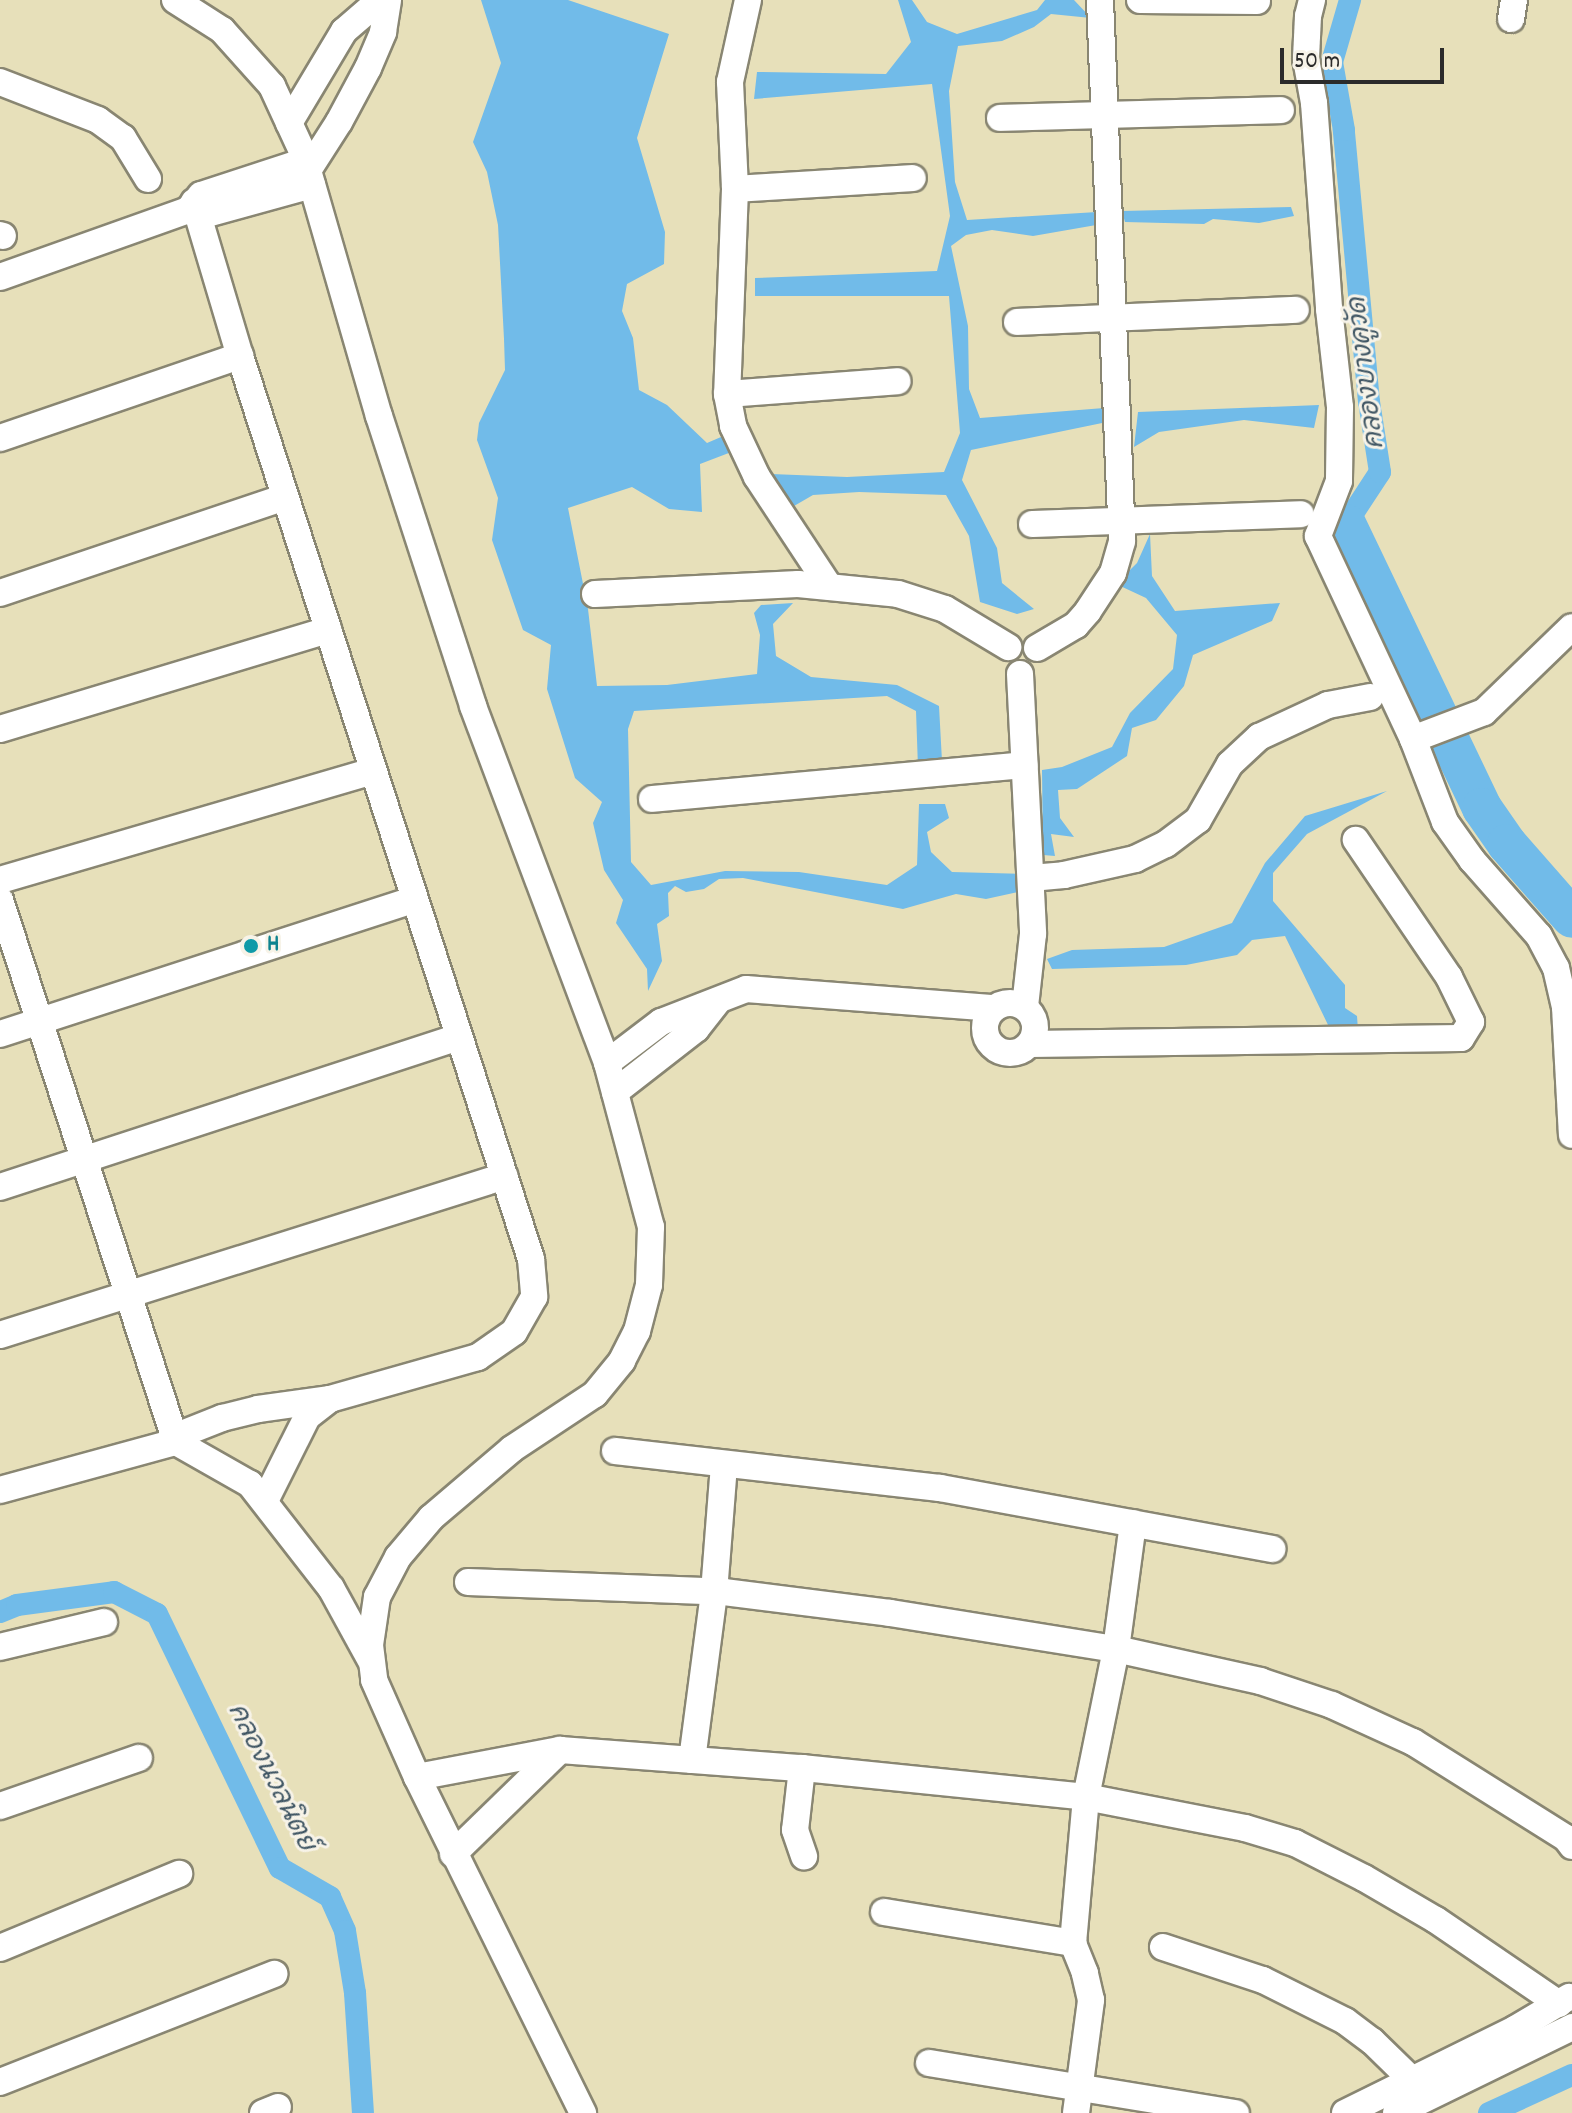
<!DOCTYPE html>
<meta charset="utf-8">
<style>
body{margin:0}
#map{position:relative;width:1572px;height:2113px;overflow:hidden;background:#e7e0ba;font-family:Dekko,"Playpen Sans Thai",sans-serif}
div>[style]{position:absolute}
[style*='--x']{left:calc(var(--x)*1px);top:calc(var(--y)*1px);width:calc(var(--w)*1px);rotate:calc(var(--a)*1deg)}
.water>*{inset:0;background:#71bbe9}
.canal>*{height:22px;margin:-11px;padding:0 11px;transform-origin:11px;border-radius:11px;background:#71bbe9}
.river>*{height:40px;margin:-20px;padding:0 20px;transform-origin:20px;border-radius:20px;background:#71bbe9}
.roads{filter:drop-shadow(2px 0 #898672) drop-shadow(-2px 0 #898672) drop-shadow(0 2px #898672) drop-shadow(0 -2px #898672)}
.minor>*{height:26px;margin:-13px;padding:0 13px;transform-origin:13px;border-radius:13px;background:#fff}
.minor>.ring{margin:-13px;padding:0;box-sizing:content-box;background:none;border:26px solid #fff;border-radius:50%}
.dots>*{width:22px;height:22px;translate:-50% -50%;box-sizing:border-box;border:4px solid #f7f3e8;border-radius:50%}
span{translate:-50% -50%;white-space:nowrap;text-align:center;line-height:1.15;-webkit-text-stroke:6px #f7f3e8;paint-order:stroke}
.culture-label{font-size:24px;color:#0d838f;font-weight:700}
.left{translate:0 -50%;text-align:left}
.water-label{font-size:26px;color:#405664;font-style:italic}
.scale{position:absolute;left:1280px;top:48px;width:164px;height:36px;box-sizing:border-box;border:4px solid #2b2b2b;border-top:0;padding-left:10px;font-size:24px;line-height:28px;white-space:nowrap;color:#2b2b2b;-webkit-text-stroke:6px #f7f3e8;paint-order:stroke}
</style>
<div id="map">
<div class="water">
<i style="clip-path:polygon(481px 0,568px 0,669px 34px,637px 138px,665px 232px,664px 264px,627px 284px,622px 311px,633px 338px,639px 390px,667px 405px,707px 443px,749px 425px,771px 474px,847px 477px,944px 472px,960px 433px,949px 296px,755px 296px,755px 278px,937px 271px,950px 216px,932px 84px,754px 99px,757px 72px,886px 74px,911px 42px,898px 0,912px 0,927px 22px,957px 34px,1037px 10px,1045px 0,1074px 0,1091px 18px,1051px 14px,1034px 27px,1002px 41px,958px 46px,949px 91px,955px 182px,967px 220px,1097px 212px,1102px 224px,1033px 236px,992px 230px,966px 235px,951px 246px,968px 326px,969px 389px,980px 418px,1104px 408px,1107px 422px,971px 450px,962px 480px,997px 548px,1002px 583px,1034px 609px,1017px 614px,980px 602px,969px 536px,946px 495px,859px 492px,813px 495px,794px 506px,803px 545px,734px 451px,700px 464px,702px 512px,669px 509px,632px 487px,568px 508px,588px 609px,597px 686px,667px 685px,757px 674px,760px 635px,754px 613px,761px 605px,793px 603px,773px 624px,776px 656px,811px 677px,897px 685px,939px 706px,942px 761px,918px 768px,916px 711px,887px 696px,634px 711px,628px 729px,631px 862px,651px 885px,725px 871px,799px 872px,887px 885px,917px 865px,919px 804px,945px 804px,949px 818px,927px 832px,931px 852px,952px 872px,1026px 874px,1027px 890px,986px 899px,956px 894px,903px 909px,743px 878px,719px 879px,704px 889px,686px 892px,675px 886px,668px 893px,669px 916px,657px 924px,662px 961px,648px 991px,647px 969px,616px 923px,623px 900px,604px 870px,593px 823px,602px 802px,575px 778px,547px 689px,551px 645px,523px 630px,492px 540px,498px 498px,477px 440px,479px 423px,505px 370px,504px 339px,498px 225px,487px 172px,473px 142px,501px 63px)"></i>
<i style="clip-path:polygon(1291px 207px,1294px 216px,1259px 223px,1213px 219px,1204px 224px,1125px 222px,1122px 211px)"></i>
<i style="clip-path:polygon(1319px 405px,1314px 428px,1244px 420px,1159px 432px,1134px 447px,1138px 412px)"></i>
<i style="clip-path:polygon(1150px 534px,1152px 576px,1175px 611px,1280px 603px,1272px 621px,1193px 655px,1184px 686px,1156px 720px,1132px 728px,1127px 756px,1077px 789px,1058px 790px,1060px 818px,1074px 837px,1051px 834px,1055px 856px,1043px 855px,1042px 770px,1062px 767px,1112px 747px,1130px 713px,1173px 669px,1177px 635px,1146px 598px,1116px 584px,1137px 563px)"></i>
<i style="clip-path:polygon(1387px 791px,1307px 834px,1273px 873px,1273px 901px,1345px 985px,1345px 1008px,1357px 1016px,1358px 1030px,1330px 1029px,1285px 936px,1252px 940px,1237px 955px,1186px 965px,1052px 969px,1047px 959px,1072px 950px,1164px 947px,1232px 923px,1265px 863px,1305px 816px)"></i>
</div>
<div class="canal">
<i style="--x:1346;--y:524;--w:62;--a:-56.8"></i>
<i style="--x:1380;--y:472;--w:71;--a:-98.9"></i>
<i style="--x:1369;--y:402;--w:273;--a:-95.3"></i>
<i style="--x:1344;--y:130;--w:69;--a:-100"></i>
<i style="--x:1332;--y:62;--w:65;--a:-73.8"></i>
<i style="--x:0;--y:1612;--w:18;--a:-22"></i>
<i style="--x:17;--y:1605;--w:98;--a:-7.6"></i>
<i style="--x:114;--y:1592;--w:48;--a:27.1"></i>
<i style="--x:157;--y:1614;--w:282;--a:64.2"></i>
<i style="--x:280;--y:1868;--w:58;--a:30.1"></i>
<i style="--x:330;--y:1897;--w:37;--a:66"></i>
<i style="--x:345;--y:1931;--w:63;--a:80.8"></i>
<i style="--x:355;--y:1993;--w:120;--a:86.2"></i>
<i style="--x:1489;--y:2113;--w:91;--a:-24.6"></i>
</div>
<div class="river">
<i style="--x:1346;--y:524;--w:315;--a:64.4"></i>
<i style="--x:1482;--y:808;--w:44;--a:55.2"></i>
<i style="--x:1507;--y:844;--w:98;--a:48.7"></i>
</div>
<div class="roads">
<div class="minor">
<i style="--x:175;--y:0;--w:56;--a:32.6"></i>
<i style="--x:222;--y:30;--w:75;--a:48.2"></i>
<i style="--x:272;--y:86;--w:74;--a:65.2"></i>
<i style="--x:303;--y:153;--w:274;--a:73.9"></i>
<i style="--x:379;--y:416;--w:305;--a:72"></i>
<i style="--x:473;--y:706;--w:381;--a:69.4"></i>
<i style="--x:607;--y:1063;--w:170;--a:75"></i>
<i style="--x:651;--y:1227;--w:58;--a:92"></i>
<i style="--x:649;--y:1285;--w:48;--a:104.6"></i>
<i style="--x:637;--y:1331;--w:34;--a:117"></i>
<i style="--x:622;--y:1361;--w:43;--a:129.3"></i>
<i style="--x:595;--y:1394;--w:100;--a:146.5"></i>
<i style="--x:512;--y:1449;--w:106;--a:139.6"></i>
<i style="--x:431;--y:1518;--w:51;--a:130.2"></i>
<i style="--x:398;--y:1557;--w:45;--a:117.7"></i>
<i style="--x:377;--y:1597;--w:49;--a:98.3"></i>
<i style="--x:370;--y:1645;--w:35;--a:83"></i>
<i style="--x:374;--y:1680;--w:106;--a:66.1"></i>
<i style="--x:417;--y:1777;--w:375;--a:63.7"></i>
<i style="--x:748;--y:0;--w:84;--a:102.4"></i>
<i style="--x:730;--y:82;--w:107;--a:87.3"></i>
<i style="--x:735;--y:189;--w:205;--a:92.2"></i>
<i style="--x:727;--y:394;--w:33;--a:79"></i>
<i style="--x:733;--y:426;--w:56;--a:64.8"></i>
<i style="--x:757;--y:477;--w:131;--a:56.6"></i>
<i style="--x:1140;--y:0;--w:117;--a:0.5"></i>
<i style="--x:1312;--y:0;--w:16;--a:104"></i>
<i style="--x:1308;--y:16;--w:43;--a:92.7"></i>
<i style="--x:1306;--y:59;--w:45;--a:79.7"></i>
<i style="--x:1314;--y:103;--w:207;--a:85.8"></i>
<i style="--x:1329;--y:309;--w:99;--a:83.6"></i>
<i style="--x:1340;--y:407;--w:74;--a:90.8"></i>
<i style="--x:1339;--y:481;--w:59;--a:110.9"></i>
<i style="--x:1318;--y:536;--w:224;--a:64.9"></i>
<i style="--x:1413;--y:739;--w:89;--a:68.9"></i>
<i style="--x:1445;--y:822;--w:47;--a:54.6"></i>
<i style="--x:1472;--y:860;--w:101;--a:48.6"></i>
<i style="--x:1539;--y:936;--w:36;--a:62"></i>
<i style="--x:1556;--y:968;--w:40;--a:77"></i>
<i style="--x:1565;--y:1007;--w:128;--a:86.9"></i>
<i style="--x:1511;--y:19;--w:19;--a:-81"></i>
<i style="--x:0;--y:82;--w:105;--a:21.2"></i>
<i style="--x:98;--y:120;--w:31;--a:36"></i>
<i style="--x:123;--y:138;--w:48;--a:58.6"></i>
<i style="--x:1000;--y:118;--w:281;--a:-1.6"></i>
<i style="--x:289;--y:123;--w:107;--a:-59.1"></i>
<i style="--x:344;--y:31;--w:48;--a:-40.7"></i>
<i style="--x:307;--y:172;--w:59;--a:-57.4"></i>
<i style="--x:339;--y:122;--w:61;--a:-61.8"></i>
<i style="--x:368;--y:68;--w:39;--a:-67"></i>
<i style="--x:383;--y:32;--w:32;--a:-81"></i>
<i style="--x:735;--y:189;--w:178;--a:-3.5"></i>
<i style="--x:194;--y:202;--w:161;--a:73.4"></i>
<i style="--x:240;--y:356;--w:949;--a:72.14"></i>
<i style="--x:531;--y:1259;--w:38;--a:85"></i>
<i style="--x:534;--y:1297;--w:40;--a:119.7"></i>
<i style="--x:514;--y:1332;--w:44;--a:145.2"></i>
<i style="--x:478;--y:1357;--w:154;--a:164.2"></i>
<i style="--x:330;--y:1399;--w:29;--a:142"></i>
<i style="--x:307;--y:1417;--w:94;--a:116.6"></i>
<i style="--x:188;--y:210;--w:19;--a:12"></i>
<i style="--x:207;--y:214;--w:109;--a:-15.4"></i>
<i style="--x:0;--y:235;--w:3;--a:18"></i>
<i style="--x:0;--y:277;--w:200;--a:-19.6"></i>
<i style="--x:188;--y:210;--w:20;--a:-49"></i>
<i style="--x:201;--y:195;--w:109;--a:-18.1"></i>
<i style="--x:1017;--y:322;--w:279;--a:-2.5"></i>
<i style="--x:727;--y:394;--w:171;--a:-4.3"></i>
<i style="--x:0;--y:438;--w:254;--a:-18.9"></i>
<i style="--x:1032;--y:524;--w:269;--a:-2.1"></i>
<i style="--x:0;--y:593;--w:301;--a:-18.6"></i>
<i style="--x:595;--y:594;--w:203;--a:-2.8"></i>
<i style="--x:798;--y:584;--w:100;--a:5.7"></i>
<i style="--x:898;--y:594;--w:49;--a:17.7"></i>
<i style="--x:945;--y:609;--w:74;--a:31.1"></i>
<i style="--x:1037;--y:648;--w:45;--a:-30.5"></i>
<i style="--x:1076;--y:625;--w:18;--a:-49"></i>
<i style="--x:1088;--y:611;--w:45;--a:-56.7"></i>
<i style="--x:1113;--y:573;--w:33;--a:-74"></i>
<i style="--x:1122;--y:541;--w:541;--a:-92.33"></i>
<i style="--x:1020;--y:674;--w:260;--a:87.1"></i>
<i style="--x:1033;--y:934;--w:73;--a:96.3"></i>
<i style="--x:0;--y:729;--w:343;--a:-16.8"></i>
<i style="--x:1413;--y:739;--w:76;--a:-20.8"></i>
<i style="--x:1484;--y:712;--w:122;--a:-44"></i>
<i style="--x:652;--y:799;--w:374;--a:-5.2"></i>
<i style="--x:1031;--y:878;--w:33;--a:-5"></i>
<i style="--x:1064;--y:875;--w:73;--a:-12.7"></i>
<i style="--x:1135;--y:859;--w:34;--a:-26"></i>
<i style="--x:1166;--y:844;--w:40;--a:-37"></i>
<i style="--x:1198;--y:820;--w:64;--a:-60.3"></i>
<i style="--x:1230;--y:764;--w:40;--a:-43"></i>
<i style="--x:1259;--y:737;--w:76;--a:-24.9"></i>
<i style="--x:1328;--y:705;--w:43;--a:-10.8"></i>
<i style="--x:0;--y:880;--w:389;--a:-16.3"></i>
<i style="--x:0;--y:900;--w:570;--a:72.01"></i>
<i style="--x:176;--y:1442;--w:85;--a:29.6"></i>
<i style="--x:250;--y:1484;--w:132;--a:52.1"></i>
<i style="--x:331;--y:1588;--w:81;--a:61.2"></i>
<i class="ring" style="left:985px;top:1003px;width:24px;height:24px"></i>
<i style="--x:0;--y:1034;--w:436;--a:-18"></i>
<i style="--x:1030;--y:1044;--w:431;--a:-0.8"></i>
<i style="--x:1461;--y:1038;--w:19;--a:-58"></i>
<i style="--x:1471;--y:1022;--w:50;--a:-116.1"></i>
<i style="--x:1449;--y:977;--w:166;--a:-124.2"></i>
<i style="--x:607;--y:1063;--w:68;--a:-37.2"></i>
<i style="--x:661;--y:1022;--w:91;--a:-21.2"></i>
<i style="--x:746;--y:989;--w:249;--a:4.4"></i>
<i style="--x:615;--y:1092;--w:103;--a:-37.9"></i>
<i style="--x:696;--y:1029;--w:36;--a:-52"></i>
<i style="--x:0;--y:1187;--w:483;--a:-18.1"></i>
<i style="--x:0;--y:1335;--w:529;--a:-17.48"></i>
<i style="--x:174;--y:1437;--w:52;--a:-21.6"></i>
<i style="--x:222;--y:1418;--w:37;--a:-14"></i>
<i style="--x:258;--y:1409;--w:73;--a:-7.9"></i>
<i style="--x:615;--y:1451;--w:327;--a:6.5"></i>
<i style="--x:940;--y:1488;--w:338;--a:10.4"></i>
<i style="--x:0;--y:1490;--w:182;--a:-15.3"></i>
<i style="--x:468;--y:1582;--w:256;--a:2.2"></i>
<i style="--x:724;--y:1592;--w:167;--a:7.2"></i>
<i style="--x:890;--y:1613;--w:229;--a:9.1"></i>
<i style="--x:1116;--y:1649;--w:148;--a:12.5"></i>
<i style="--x:1260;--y:1681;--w:76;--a:18.4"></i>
<i style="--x:1332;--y:1705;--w:89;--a:24.6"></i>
<i style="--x:1413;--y:1742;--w:181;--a:32.1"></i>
<i style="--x:1566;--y:1838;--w:10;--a:53"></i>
<i style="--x:0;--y:1647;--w:107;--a:-13.5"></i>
<i style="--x:692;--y:1760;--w:169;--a:-82.5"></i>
<i style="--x:714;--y:1592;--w:128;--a:-85.5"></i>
<i style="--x:802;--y:1768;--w:62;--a:96.4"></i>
<i style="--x:795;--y:1830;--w:28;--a:71"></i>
<i style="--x:417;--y:1777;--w:146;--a:-10.7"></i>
<i style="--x:560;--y:1750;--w:243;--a:4.3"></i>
<i style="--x:802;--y:1768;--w:285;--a:5.8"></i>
<i style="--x:1086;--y:1797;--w:162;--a:11"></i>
<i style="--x:1245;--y:1828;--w:52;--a:16.7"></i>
<i style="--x:1295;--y:1843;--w:77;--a:26.9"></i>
<i style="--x:1364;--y:1878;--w:83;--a:30.3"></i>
<i style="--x:1436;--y:1920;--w:149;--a:34.3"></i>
<i style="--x:0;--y:1806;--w:147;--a:-19.1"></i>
<i style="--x:453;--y:1854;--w:149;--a:-44.2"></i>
<i style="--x:884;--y:1912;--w:192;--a:9.3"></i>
<i style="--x:1163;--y:1947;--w:105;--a:18.3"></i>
<i style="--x:1263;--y:1980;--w:92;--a:26.6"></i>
<i style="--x:1345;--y:2021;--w:34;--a:37"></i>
<i style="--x:1372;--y:2041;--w:56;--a:44.3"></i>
<i style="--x:0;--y:1948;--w:194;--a:-22.5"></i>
<i style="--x:929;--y:2063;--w:311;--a:9.3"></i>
<i style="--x:0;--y:2082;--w:295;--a:-21.5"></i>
<i style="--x:263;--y:2113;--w:16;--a:-22"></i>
<i style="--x:1076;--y:2113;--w:114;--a:-82.4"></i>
<i style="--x:1091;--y:2000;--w:28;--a:-103"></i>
<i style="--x:1085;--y:1973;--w:32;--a:-112"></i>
<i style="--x:1073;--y:1943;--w:147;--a:-84.9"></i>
<i style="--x:1086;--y:1797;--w:151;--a:-78.5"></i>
<i style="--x:1116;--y:1649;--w:127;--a:-82.3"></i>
<i style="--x:1345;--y:2113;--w:190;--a:-26.3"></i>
<i style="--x:1515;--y:2029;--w:63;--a:-30.7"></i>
<i style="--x:1396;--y:2113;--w:196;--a:-26"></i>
</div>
</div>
<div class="dots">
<i style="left:251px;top:946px;background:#0f9aa8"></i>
</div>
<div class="culture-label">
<span class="left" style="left:267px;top:946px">H</span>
</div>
<div class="water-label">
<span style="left:1368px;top:373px;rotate:-97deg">คลองบางคูวัด</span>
<span style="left:270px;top:1778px;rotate:63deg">คลองนวลนิตย์</span>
</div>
<div class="scale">50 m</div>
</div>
